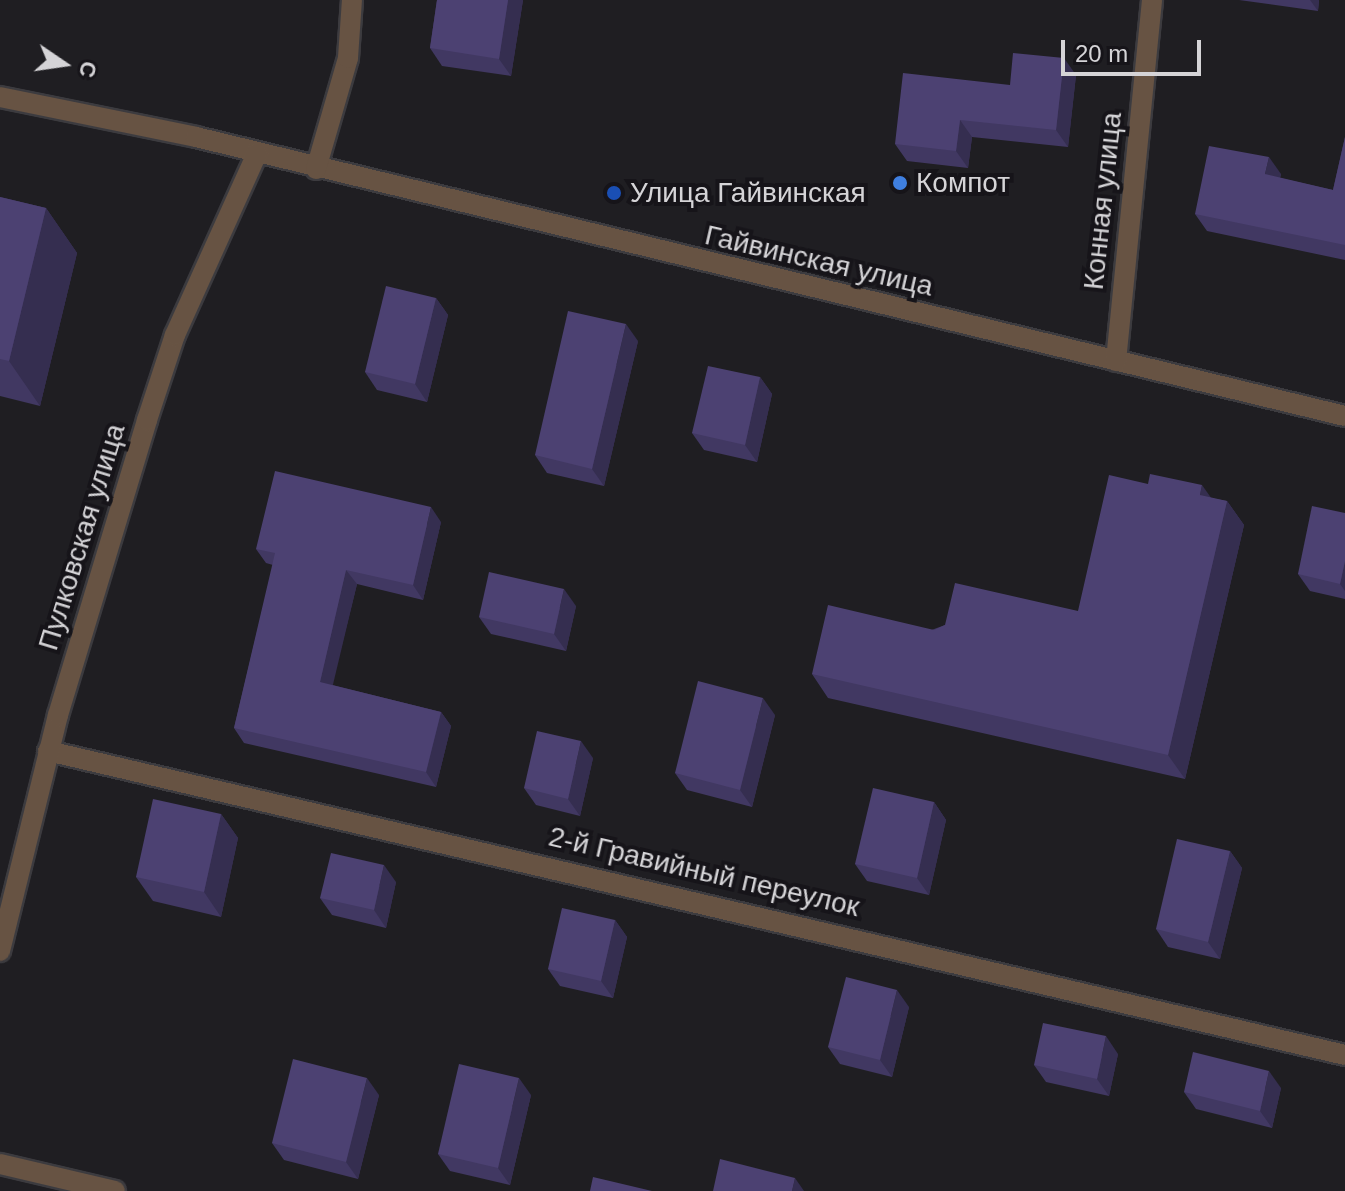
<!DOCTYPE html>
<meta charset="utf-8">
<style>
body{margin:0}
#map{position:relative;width:1345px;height:1191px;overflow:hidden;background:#1f1e22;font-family:Arial,sans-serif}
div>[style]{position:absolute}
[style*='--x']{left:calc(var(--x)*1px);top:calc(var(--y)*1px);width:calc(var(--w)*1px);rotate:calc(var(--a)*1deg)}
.roads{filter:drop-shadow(2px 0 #3c3b3f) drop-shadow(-2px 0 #3c3b3f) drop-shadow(0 2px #3c3b3f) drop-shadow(0 -2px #3c3b3f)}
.street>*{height:20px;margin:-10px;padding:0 10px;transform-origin:10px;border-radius:10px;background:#675343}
.wall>*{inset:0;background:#413862}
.shaded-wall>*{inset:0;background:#352e50}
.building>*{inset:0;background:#4c4172}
.dots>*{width:22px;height:22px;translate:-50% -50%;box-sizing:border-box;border:4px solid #161419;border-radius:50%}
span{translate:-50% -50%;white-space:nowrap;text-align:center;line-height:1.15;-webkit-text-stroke:8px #161419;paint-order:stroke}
.poi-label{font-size:28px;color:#d5d4d7}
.left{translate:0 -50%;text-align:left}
.street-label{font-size:28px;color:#d5d4d7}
.north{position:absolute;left:24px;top:24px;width:80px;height:80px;-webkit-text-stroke:6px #161419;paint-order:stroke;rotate:103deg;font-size:22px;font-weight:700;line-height:32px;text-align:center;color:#d5d4d7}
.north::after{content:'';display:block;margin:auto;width:28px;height:36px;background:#d5d4d7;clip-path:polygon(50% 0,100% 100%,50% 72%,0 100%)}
.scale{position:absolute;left:1061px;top:40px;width:140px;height:36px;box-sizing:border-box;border:4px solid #d5d4d7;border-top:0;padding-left:10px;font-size:24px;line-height:28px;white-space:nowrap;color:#d5d4d7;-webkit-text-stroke:6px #161419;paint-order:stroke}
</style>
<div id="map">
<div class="roads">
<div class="street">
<i style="--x:0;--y:97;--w:200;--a:11.5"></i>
<i style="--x:196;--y:137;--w:1182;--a:13.65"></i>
<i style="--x:316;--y:169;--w:116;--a:-73.9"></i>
<i style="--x:348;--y:58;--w:58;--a:-86.1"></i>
<i style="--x:1116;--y:361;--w:363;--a:-84.3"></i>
<i style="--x:48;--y:751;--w:1332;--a:13.19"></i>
<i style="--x:0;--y:951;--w:243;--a:-76.2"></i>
<i style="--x:58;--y:715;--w:308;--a:-73.2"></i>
<i style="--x:147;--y:420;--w:89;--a:-71.8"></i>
<i style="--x:175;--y:335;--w:200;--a:-65.7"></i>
<i style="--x:0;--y:1164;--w:118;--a:13.2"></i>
</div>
</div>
<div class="wall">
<i style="clip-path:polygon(437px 0,523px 0,511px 76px,442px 66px,430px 48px)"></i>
<i style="clip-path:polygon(1239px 0,1319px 0,1318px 11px)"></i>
<i style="clip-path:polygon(1076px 75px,1068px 147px,972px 137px,968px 168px,907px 161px,895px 144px,1010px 85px)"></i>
<i style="clip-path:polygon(1345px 137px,1345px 260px,1207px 231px,1195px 214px,1281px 174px,1280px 178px,1333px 190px)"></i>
<i style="clip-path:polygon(0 197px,46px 208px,77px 253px,40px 406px,0 396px)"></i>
<i style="clip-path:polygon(436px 298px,448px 315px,427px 402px,377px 390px,365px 372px)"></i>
<i style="clip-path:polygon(638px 341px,604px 486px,547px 473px,535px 455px)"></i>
<i style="clip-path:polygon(760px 377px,772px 394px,757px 462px,704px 450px,692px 433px)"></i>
<i style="clip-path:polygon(1210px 498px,1227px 501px,1244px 525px,1185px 779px,828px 698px,812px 674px,945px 625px,1078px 611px)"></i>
<i style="clip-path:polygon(1345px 513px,1345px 599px,1310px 591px,1298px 574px)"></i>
<i style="clip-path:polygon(441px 522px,423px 600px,357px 584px,332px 685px,441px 712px,451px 726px,436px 787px,244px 743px,234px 728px,273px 565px,266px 563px,256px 549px)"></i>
<i style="clip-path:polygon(576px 606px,566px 651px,491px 634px,479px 617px)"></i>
<i style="clip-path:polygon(775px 715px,752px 807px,687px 790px,675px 773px)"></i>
<i style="clip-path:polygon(593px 758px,580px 816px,536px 805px,524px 788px)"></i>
<i style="clip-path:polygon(934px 802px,946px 820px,929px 895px,867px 881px,855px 864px)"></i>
<i style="clip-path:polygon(221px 814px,238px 838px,221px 917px,153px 901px,136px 877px)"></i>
<i style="clip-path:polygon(1230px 851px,1242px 868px,1220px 959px,1168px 947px,1156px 929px)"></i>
<i style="clip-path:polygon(396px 882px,386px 928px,332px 915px,320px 898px)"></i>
<i style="clip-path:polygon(615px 920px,627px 937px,613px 998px,560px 986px,548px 969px)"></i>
<i style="clip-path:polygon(909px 1007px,892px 1077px,840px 1064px,828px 1047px)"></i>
<i style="clip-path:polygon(1118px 1054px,1109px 1096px,1046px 1082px,1034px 1065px)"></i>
<i style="clip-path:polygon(1281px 1088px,1272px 1128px,1196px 1109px,1184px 1092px)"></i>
<i style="clip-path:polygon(379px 1095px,358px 1179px,284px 1160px,272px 1143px)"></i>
<i style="clip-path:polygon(531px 1095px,510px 1185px,450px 1171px,438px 1154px)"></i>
</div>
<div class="shaded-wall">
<i style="clip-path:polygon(508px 0,523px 0,511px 76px,499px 59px)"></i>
<i style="clip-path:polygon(1310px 0,1319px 0,1318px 11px)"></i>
<i style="clip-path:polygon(1064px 58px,1076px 75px,1068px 147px,1056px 130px)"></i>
<i style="clip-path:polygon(960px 120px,972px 137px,968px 168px,956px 151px)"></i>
<i style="clip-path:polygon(1269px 157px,1281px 174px,1277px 191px,1265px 174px)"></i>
<i style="clip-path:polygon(46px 208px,77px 253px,40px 406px,9px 361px)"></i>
<i style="clip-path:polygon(436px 298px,448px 315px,427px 402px,415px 384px)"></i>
<i style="clip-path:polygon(626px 324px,638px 341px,604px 486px,592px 469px)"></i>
<i style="clip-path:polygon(760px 377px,772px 394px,757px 462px,745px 445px)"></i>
<i style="clip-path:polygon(1202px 485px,1219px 509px,1200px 495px)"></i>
<i style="clip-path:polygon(1227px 501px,1244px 525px,1185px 779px,1168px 755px)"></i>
<i style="clip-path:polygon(431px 507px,441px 522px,423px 600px,413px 585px)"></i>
<i style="clip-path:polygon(1345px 561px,1345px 591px,1340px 584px)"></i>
<i style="clip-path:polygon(346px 570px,357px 584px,330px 697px,320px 682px)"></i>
<i style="clip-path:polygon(564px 589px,576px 606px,566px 651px,554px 634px)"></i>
<i style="clip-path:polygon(763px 698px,775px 715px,752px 807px,740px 790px)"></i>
<i style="clip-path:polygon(441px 712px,451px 726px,436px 787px,426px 772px)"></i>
<i style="clip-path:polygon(581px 741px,593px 758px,580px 816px,568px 799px)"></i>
<i style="clip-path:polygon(934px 802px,946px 820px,929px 895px,917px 878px)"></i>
<i style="clip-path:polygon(221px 814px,238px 838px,221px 917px,204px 892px)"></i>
<i style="clip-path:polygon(1230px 851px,1242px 868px,1220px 959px,1208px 942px)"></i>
<i style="clip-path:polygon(384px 865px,396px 882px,386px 928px,374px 910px)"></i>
<i style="clip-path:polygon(615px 920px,627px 937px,613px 998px,601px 981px)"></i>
<i style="clip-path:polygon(897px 990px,909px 1007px,892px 1077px,880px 1060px)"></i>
<i style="clip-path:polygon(1106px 1036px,1118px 1054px,1109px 1096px,1097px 1079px)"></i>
<i style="clip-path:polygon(1269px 1071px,1281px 1088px,1272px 1128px,1260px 1111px)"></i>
<i style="clip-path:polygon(367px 1078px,379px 1095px,358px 1179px,346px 1162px)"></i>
<i style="clip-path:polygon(519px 1078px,531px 1095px,510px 1185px,498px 1168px)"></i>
<i style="clip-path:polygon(795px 1178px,804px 1191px,792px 1191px)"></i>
</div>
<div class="building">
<i style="clip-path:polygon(437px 0,508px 0,499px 59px,430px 48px)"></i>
<i style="clip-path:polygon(1013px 53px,1064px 58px,1056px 130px,960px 120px,956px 151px,895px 144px,903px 73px,1010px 85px)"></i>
<i style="clip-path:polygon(1345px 137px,1345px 245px,1195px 214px,1209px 146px,1269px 157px,1265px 174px,1333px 190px)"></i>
<i style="clip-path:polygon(0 197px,46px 208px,9px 361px,0 359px)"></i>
<i style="clip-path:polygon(386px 286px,436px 298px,415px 384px,365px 372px)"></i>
<i style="clip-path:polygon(568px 311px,626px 324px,592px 469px,535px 455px)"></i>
<i style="clip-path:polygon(708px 366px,760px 377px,745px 445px,692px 433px)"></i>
<i style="clip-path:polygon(275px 471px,431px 507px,413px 585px,346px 570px,320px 682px,441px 712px,426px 772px,234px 728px,275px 553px,256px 549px)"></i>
<i style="clip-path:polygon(1150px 474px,1202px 485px,1200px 495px,1227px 501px,1168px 755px,812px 674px,828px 605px,934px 630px,945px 625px,955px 583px,1078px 611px,1109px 475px,1148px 484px)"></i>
<i style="clip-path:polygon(1312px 506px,1345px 513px,1345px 561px,1340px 584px,1298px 574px)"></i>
<i style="clip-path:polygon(489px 572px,564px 589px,554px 634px,479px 617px)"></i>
<i style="clip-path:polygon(698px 681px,763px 698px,740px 790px,675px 773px)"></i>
<i style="clip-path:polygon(537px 731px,581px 741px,568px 799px,524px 788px)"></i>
<i style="clip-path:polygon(873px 788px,934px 802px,917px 878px,855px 864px)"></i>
<i style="clip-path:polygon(153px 799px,221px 814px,204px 892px,136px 877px)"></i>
<i style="clip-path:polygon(1177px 839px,1230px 851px,1208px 942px,1156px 929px)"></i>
<i style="clip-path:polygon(331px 853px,384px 865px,374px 910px,320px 898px)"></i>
<i style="clip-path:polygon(562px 908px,615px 920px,601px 981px,548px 969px)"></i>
<i style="clip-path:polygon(846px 977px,897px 990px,880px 1060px,828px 1047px)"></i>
<i style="clip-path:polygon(1043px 1023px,1106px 1036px,1097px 1079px,1034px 1065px)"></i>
<i style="clip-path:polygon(1193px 1052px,1269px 1071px,1260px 1111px,1184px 1092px)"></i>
<i style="clip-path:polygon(293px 1059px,367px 1078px,346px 1162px,272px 1143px)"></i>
<i style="clip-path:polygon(459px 1064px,519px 1078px,498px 1168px,438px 1154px)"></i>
<i style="clip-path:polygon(720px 1159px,795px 1178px,792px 1191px,713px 1191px)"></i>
<i style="clip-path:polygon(593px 1177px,652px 1191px,590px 1191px)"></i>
</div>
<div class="dots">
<i style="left:900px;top:183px;background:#3f7fe0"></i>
<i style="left:614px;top:193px;background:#1a4fb4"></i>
</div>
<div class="poi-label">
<span class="left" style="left:916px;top:183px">Компот</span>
<span class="left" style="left:630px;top:193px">Улица Гайвинская</span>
</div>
<div class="street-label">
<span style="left:1103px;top:201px;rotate:-84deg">Конная улица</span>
<span style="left:819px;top:261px;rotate:13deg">Гайвинская улица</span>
<span style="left:82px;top:537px;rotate:-73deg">Пулковская улица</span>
<span style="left:704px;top:872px;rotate:13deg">2-й Гравийный переулок</span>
</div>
<div class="north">С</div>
<div class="scale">20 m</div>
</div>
